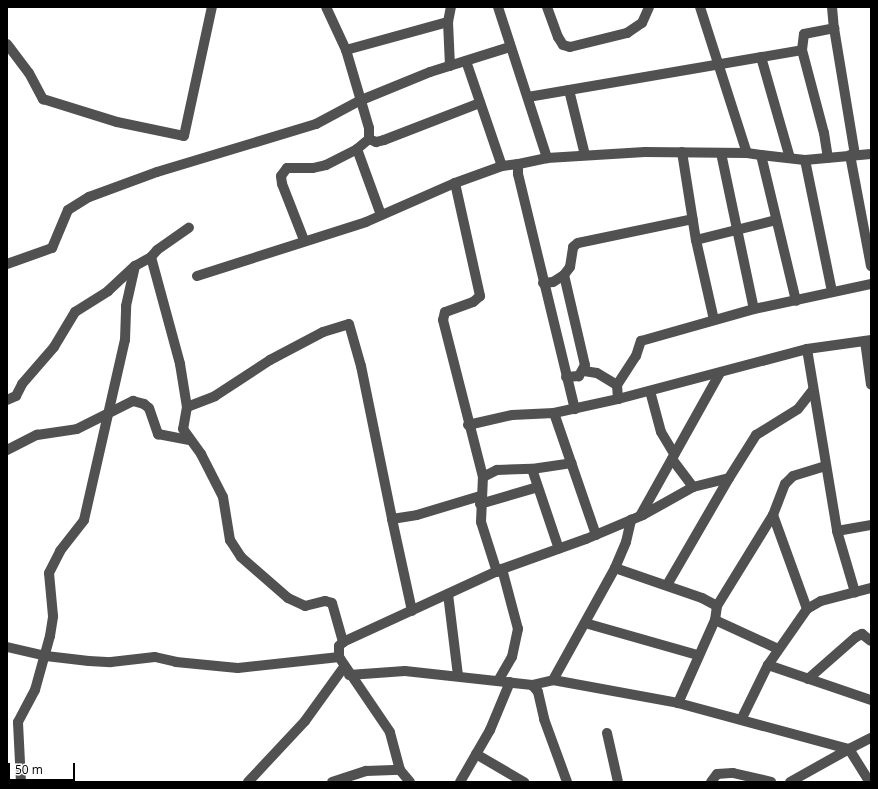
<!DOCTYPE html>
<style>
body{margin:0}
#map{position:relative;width:878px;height:789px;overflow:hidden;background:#fff;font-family:"Open Sans",sans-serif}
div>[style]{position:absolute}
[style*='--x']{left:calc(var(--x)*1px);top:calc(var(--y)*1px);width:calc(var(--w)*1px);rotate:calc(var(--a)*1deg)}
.minor>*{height:10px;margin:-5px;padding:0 5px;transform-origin:5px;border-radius:5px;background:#515151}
span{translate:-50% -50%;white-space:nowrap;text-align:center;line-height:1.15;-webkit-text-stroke:3.5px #fff;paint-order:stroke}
.frame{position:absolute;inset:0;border:8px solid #000;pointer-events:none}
.scale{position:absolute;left:8px;top:763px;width:67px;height:18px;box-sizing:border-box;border:2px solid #000;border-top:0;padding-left:5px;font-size:12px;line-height:14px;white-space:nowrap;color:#000;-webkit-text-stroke:3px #fff;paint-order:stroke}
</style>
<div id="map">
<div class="minor">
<i style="--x:498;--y:7;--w:159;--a:72"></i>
<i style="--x:547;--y:158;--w:98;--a:-3.5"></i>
<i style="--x:645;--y:152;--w:102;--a:0.6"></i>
<i style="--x:547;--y:7;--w:32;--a:70"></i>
<i style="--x:558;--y:37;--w:9;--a:58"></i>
<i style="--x:563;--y:45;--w:7;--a:16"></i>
<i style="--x:570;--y:47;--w:59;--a:-13.8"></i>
<i style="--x:627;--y:33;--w:18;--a:-34"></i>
<i style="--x:642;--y:23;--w:17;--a:-66"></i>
<i style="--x:700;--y:7;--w:153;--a:72.2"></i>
<i style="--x:747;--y:153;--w:14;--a:8"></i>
<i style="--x:761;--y:155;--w:150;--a:76.5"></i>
<i style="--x:832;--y:7;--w:21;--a:85"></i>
<i style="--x:834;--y:28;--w:129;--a:80.6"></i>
<i style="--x:7;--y:44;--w:36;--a:53"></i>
<i style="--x:29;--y:73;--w:30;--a:62"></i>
<i style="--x:43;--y:99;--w:77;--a:17.3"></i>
<i style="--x:117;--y:122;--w:68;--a:11.8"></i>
<i style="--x:184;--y:136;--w:132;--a:-77.8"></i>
<i style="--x:346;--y:50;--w:106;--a:-15.4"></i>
<i style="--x:802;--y:50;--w:16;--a:-83"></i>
<i style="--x:804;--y:34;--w:31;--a:-11"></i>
<i style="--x:761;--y:57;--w:105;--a:74"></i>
<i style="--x:466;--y:61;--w:111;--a:71.1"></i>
<i style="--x:450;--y:66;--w:44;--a:-92.6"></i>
<i style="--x:448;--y:22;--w:15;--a:-79"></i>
<i style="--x:569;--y:90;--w:67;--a:76.2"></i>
<i style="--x:528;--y:97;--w:278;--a:-9.7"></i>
<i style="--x:802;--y:50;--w:86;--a:75.2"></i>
<i style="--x:824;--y:133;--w:25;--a:81"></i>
<i style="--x:369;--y:139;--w:8;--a:23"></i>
<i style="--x:376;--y:142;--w:8;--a:-14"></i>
<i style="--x:384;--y:140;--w:103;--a:-21.1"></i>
<i style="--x:357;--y:149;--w:70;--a:70"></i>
<i style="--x:682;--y:152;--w:89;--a:81"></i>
<i style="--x:721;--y:153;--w:159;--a:78.1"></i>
<i style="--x:761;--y:155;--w:44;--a:6.5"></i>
<i style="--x:805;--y:160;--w:66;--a:-5.2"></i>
<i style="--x:850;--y:155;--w:113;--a:79.3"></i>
<i style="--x:547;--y:158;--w:30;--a:168"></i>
<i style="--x:518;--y:164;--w:10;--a:90"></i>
<i style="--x:518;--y:174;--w:242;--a:76.4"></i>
<i style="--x:805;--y:160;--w:134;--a:78.4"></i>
<i style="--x:455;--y:183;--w:116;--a:77.5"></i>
<i style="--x:480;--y:296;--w:9;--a:139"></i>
<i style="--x:473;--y:302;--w:30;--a:160"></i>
<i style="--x:445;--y:312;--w:8;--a:104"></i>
<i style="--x:443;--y:320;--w:162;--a:75.7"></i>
<i style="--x:304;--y:240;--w:60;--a:-111.4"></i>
<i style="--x:282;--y:184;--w:8;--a:-97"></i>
<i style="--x:281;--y:176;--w:10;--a:-53"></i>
<i style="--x:287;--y:168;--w:26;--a:0"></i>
<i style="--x:313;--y:168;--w:13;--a:-13"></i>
<i style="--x:326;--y:165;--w:35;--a:-27"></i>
<i style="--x:357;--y:149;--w:16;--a:-40"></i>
<i style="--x:369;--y:139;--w:11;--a:-90"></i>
<i style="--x:369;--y:128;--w:81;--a:-106.4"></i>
<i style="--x:346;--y:50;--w:47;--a:-114.9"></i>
<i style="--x:151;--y:257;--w:111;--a:74.8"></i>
<i style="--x:180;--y:364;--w:44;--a:80.8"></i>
<i style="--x:187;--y:407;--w:22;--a:100"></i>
<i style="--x:183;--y:429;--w:31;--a:54"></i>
<i style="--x:201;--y:454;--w:48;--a:62.9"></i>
<i style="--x:223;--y:497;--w:44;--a:80.8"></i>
<i style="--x:230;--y:540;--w:20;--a:57"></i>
<i style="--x:241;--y:557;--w:62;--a:41.1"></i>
<i style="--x:288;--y:598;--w:19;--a:25"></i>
<i style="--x:305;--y:606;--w:21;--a:-14"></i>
<i style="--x:325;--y:601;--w:7;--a:16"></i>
<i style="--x:332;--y:603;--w:41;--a:74.2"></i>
<i style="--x:7;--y:264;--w:48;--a:-19.6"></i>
<i style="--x:52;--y:248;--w:41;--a:-67.2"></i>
<i style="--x:68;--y:210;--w:25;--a:-32"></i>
<i style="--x:89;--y:197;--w:72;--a:-20.2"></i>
<i style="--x:157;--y:172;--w:166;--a:-16.8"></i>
<i style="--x:316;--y:124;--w:49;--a:-28.1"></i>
<i style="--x:359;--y:101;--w:77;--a:-22.2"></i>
<i style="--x:430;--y:72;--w:84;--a:-17.4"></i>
<i style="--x:564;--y:275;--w:92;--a:76.9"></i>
<i style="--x:585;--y:365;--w:13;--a:119"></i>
<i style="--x:579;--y:376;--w:13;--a:176"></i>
<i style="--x:197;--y:276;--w:177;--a:-17.7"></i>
<i style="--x:366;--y:222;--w:97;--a:-23.7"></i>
<i style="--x:455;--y:183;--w:50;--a:-19.9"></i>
<i style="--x:502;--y:166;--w:16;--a:-7"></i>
<i style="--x:543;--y:283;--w:10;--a:-6"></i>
<i style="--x:553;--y:282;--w:13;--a:-32"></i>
<i style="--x:564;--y:275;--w:10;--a:-53"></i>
<i style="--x:570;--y:267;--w:20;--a:-81"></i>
<i style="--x:573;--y:247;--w:6;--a:-39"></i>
<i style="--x:578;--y:243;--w:117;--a:-11.8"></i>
<i style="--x:714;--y:320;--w:82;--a:-102.7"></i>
<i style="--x:696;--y:240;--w:82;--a:-14"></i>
<i style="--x:865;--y:341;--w:44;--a:82.2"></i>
<i style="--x:807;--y:349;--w:184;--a:80.6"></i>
<i style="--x:837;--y:531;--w:64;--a:73.6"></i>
<i style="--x:584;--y:371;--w:13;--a:9"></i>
<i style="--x:597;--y:373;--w:23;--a:31"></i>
<i style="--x:650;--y:391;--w:42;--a:75"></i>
<i style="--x:661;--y:432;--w:26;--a:59"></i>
<i style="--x:618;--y:399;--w:14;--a:-94"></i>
<i style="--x:617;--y:385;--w:35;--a:-57"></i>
<i style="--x:636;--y:356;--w:16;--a:-72"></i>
<i style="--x:641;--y:341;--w:117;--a:-15.8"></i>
<i style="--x:754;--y:309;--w:120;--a:-12.1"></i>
<i style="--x:7;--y:400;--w:10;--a:-24"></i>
<i style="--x:16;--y:396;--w:13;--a:-63"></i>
<i style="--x:22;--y:384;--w:49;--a:-49.1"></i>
<i style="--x:54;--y:347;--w:41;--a:-59"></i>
<i style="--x:75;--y:312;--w:39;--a:-32"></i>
<i style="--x:108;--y:291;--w:37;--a:-43"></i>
<i style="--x:135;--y:266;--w:18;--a:-29"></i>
<i style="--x:151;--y:257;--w:9;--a:-49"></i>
<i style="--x:157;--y:250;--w:39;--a:-35"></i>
<i style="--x:187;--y:407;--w:30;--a:-21"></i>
<i style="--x:215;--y:396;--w:66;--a:-33.2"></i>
<i style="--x:270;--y:360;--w:60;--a:-27.8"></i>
<i style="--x:323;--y:332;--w:27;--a:-17"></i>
<i style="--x:349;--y:324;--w:44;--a:74.1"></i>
<i style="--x:361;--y:366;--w:156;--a:78.5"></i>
<i style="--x:392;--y:519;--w:25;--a:-9"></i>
<i style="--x:417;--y:515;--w:66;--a:-16.8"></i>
<i style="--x:554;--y:413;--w:129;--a:71"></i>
<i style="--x:468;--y:425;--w:45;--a:-12.8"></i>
<i style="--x:512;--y:415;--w:42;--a:-2.7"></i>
<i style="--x:554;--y:413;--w:66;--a:-12.3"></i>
<i style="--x:618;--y:399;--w:196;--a:-14.8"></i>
<i style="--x:807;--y:349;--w:65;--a:-8"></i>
<i style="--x:7;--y:450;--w:34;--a:-27"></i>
<i style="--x:37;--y:435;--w:40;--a:-8.5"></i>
<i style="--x:77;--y:429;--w:63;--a:-26.6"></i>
<i style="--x:133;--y:401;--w:11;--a:15"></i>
<i style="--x:144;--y:404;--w:6;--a:39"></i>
<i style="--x:149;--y:408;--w:28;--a:71"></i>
<i style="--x:158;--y:434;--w:32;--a:11"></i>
<i style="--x:672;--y:459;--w:35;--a:53"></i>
<i style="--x:532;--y:469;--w:84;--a:71.4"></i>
<i style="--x:480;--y:504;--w:60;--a:-16.3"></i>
<i style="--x:773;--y:515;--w:100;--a:70.1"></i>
<i style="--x:640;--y:516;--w:164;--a:-60.8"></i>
<i style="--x:392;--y:519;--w:94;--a:77.7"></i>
<i style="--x:837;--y:531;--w:35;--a:-10"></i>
<i style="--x:615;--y:568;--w:92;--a:19"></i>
<i style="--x:702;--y:598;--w:17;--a:28"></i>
<i style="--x:717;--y:606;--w:14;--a:98"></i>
<i style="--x:715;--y:620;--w:91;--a:114"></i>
<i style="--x:497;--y:572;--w:52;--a:-107.7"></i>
<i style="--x:481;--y:522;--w:45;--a:-87.5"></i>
<i style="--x:483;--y:477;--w:16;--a:-27"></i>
<i style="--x:497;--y:470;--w:35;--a:-2"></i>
<i style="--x:532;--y:469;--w:40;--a:-8.5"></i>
<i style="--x:667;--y:585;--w:124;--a:-59.9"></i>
<i style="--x:448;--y:594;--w:82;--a:83"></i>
<i style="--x:717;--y:606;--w:107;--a:-58.4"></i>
<i style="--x:773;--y:515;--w:33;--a:-69"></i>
<i style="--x:785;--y:484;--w:11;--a:-45"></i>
<i style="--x:793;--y:476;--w:34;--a:-17"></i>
<i style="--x:715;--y:620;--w:69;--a:24.7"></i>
<i style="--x:585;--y:623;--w:116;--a:15.9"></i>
<i style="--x:7;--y:647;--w:40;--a:13"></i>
<i style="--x:46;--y:656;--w:43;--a:6.6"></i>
<i style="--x:89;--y:661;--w:22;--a:3"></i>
<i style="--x:111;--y:662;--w:44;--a:-6.5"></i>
<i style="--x:155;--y:657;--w:22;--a:13"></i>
<i style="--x:176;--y:662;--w:62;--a:5.5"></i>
<i style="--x:238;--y:668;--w:102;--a:-6.2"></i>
<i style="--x:768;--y:665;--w:109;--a:18.8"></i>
<i style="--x:349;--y:675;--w:56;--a:-4.1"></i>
<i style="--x:405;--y:671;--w:128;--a:6.3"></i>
<i style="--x:532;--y:685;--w:22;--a:-13"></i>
<i style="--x:553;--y:680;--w:127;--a:10.4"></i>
<i style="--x:678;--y:703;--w:177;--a:15.1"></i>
<i style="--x:849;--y:749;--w:25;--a:-27"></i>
<i style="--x:808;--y:679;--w:64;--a:-41.2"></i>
<i style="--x:856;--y:637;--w:7;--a:-27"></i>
<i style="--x:862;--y:634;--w:11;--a:38"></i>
<i style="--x:553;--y:680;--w:128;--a:-61"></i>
<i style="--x:615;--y:568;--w:28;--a:-67"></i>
<i style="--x:626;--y:542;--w:23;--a:-77"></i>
<i style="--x:498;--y:681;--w:28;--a:-60"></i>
<i style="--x:512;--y:657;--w:29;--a:-78"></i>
<i style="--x:518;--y:629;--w:62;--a:-104.9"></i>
<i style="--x:532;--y:685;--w:9;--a:49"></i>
<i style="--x:538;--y:692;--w:28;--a:77"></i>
<i style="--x:544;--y:719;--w:67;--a:69.9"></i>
<i style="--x:742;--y:718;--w:59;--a:-63.9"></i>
<i style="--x:768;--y:665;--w:68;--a:-55.1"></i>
<i style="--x:807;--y:609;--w:16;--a:-30"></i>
<i style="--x:821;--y:601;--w:52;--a:-14.6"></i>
<i style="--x:607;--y:733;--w:50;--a:77.3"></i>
<i style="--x:476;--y:754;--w:56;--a:30.3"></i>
<i style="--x:21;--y:782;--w:60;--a:-92.9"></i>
<i style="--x:18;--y:722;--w:36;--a:-62"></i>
<i style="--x:35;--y:690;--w:56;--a:-74.5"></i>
<i style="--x:50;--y:636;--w:20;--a:-81"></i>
<i style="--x:53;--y:616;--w:43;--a:-95.3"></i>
<i style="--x:49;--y:573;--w:25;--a:-63"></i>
<i style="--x:60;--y:551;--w:39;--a:-52"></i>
<i style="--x:84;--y:520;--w:185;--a:-77.2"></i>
<i style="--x:125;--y:340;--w:34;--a:-88"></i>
<i style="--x:126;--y:306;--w:41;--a:-77.3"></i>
<i style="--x:248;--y:782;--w:83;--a:-46.9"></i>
<i style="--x:305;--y:721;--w:67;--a:-54.2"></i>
<i style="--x:332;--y:782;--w:36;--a:-18"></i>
<i style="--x:366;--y:771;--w:34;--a:-2"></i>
<i style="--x:410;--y:782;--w:16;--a:-130"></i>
<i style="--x:400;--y:770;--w:39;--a:-105"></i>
<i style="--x:390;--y:732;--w:91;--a:-124.2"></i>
<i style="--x:339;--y:657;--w:11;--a:-90"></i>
<i style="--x:339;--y:646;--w:6;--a:-45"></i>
<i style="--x:343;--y:642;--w:175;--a:-24.7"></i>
<i style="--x:502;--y:569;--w:89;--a:-19.7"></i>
<i style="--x:586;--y:539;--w:62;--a:-22.8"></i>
<i style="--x:643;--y:515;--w:57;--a:-29.2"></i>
<i style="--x:693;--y:487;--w:37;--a:-14"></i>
<i style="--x:729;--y:478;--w:51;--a:-57.9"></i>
<i style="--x:756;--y:435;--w:49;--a:-31.8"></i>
<i style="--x:798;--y:409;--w:24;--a:-52"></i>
<i style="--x:460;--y:782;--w:60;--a:-60"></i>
<i style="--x:490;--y:730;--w:52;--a:-67.4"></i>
<i style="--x:711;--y:782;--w:10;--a:-53"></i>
<i style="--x:717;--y:774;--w:16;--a:-4"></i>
<i style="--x:733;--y:773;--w:39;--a:13"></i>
<i style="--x:790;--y:782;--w:68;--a:-29.2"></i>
<i style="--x:849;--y:749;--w:39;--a:58"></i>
</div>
<div class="frame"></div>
<div class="scale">50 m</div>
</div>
